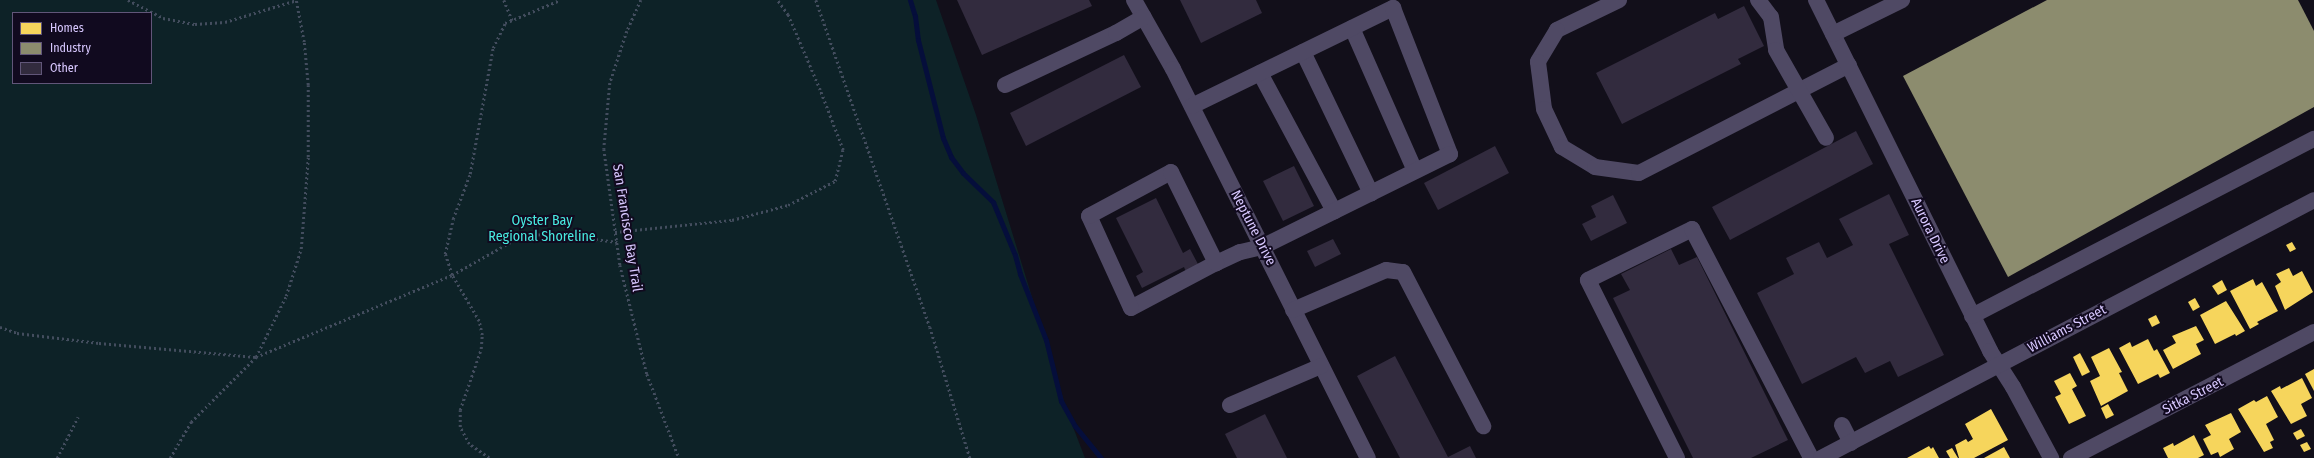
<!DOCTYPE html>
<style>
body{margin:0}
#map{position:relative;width:2314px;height:458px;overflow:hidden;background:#120f1a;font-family:"Fira Sans Condensed",sans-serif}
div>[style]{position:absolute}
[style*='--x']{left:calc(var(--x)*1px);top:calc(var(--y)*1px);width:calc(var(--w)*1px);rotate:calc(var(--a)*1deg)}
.green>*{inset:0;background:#0d2227}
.homes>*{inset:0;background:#f6d55c}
.industry>*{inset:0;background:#8c8c6e}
.stream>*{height:5px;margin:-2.5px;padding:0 2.5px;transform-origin:2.5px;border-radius:2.5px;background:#050e3b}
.building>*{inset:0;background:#322b3e}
.path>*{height:2.5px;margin-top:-1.25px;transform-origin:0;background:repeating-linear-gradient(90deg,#434d5e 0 2px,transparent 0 5px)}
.minor>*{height:16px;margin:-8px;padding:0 8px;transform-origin:8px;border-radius:8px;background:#4f4964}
span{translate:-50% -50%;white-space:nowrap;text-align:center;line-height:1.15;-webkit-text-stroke:4px #110a1f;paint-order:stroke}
.park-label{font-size:14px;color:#48ebe1}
.street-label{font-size:14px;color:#d8c8ff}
.legend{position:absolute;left:12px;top:12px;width:140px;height:72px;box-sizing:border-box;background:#110a1f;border:1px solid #615679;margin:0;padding:5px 7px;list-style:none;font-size:12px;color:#d8c8ff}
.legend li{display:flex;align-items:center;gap:8px;height:20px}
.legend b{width:20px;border:1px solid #615679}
</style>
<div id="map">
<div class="green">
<i style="clip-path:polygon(evenodd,0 0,936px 0,976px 115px,1068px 414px,1085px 458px,0 458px,0 0,13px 13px,151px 13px,151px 83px,13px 83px,13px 13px)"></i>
</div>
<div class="homes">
<i style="clip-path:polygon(2292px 242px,2296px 249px,2290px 252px,2286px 245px)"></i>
<i style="clip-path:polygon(2289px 268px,2293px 276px,2302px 271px,2313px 292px,2285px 310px,2275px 286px,2281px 282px,2276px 274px)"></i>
<i style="clip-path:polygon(2253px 279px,2256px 286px,2262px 282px,2278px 311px,2257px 322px,2259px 324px,2250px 329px,2230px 291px)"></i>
<i style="clip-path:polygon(2222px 280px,2227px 290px,2218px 295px,2212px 286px)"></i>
<i style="clip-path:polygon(2195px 298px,2200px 307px,2193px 311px,2188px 302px)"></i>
<i style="clip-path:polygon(2226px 301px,2245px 331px,2236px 336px,2235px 334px,2215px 344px,2200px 315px)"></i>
<i style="clip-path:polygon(2156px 315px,2160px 323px,2152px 327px,2148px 319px)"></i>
<i style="clip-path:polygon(2196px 326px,2204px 340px,2196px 344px,2201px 354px,2173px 369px,2163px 350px,2176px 343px,2172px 336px)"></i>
<i style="clip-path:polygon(2148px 339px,2154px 351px,2157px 349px,2170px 373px,2160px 378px,2158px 374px,2138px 384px,2119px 348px,2130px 342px,2132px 347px)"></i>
<i style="clip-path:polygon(2109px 348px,2122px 372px,2119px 373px,2128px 391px,2101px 406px,2090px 381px,2100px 376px,2091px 357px)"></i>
<i style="clip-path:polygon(2080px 353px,2090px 372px,2082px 376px,2073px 357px)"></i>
<i style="clip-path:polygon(2314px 369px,2314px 391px,2305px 374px)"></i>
<i style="clip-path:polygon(2070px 373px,2077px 386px,2072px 389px,2086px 416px,2069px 424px,2055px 397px,2061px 394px,2054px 381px)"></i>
<i style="clip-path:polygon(2302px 378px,2312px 398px,2301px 404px,2307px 416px,2291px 424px,2271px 391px,2280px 386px,2281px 389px)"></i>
<i style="clip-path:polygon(2267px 396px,2278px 417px,2266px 424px,2274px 440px,2270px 442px,2273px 448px,2264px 452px,2238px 409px,2254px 400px,2256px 402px)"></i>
<i style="clip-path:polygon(2108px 404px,2114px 415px,2106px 419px,2101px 408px)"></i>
<i style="clip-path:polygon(1991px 409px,2008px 440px,1974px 458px,1959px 458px,1955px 445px,1966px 439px,1968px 442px,1973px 439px,1965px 424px)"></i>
<i style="clip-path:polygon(2231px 413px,2241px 432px,2229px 439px,2234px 449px,2220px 457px,2218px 452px,2211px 455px,2203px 439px,2211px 435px,2205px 425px)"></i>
<i style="clip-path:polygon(2301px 429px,2305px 436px,2297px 440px,2293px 433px)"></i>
<i style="clip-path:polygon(2194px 435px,2204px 455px,2198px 458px,2168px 458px,2163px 448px,2173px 443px,2174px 446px)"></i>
<i style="clip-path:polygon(2307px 442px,2311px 449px,2304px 452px,2300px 445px)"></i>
<i style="clip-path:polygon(1929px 446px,1931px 449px,1933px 447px,1939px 458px,1907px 458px)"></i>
<i style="clip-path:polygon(2004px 447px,2010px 458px,1984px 458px)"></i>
<i style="clip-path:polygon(1952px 448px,1958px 458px,1950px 458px,1946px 451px)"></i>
</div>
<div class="industry">
<i style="clip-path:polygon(2047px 0,2298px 0,2314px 31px,2314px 107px,2008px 277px,1903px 76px)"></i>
</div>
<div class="stream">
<i style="--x:910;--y:0;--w:17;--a:73"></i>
<i style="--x:915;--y:16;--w:24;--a:83"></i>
<i style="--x:918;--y:40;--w:101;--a:75.7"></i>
<i style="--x:943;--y:138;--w:21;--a:67"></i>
<i style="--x:951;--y:157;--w:20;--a:53"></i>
<i style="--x:963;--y:173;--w:42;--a:44"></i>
<i style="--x:993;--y:202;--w:57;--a:67.5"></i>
<i style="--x:1015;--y:255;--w:20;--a:75"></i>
<i style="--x:1020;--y:274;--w:71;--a:68.5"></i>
<i style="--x:1046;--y:340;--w:63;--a:76.2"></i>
<i style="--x:1061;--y:401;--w:29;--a:61"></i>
<i style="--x:1075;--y:426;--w:41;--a:50.9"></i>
</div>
<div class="building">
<i style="clip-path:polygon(957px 0,1089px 0,1092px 6px,982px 55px)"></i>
<i style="clip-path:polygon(1180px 0,1256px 0,1262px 13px,1201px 43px)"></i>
<i style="clip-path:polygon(1744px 6px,1764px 46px,1738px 59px,1741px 64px,1622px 124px,1596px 73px,1715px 13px,1718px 19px)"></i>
<i style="clip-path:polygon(1124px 55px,1141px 87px,1026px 146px,1010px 113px)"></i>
<i style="clip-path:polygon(1856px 131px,1873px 164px,1730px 240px,1712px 207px)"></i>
<i style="clip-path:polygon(1495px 146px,1509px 173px,1438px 210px,1424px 183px)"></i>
<i style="clip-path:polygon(1294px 166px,1314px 206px,1283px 221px,1263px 181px)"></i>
<i style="clip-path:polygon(1889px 194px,1909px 235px,1889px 244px,1944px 355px,1898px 377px,1890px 361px,1865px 373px,1856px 357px,1802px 384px,1757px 293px,1794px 274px,1786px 258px,1819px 242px,1827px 258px,1853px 245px,1839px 219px)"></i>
<i style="clip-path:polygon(1613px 195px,1627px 223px,1591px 241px,1582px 224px,1596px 217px,1591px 206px)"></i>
<i style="clip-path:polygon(1156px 198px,1183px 253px,1190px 249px,1199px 266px,1186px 272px,1184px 267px,1142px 288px,1136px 276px,1143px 272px,1116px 218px)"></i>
<i style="clip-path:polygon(1333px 239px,1341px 254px,1315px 267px,1307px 251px)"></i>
<i style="clip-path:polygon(1671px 249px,1679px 265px,1697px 257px,1788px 440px,1751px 458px,1693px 458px,1613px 298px,1630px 290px,1621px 274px)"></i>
<i style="clip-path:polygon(1395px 356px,1448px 457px,1470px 446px,1476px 458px,1400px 458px,1357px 376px)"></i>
<i style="clip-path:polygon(1265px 414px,1287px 458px,1237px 458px,1225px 434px)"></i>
</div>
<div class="path">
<i style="--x:128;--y:0;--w:39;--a:27"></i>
<i style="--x:163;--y:18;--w:33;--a:11"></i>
<i style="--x:195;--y:24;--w:30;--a:-4"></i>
<i style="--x:225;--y:22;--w:75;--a:-17"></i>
<i style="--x:504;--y:0;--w:22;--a:68"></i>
<i style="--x:641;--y:0;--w:34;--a:114"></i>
<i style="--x:627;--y:31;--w:55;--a:108.1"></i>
<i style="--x:610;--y:83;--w:66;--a:95.2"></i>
<i style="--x:604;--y:149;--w:117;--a:82.1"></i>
<i style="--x:620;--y:265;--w:112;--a:76.1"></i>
<i style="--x:647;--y:374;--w:90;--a:69.1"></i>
<i style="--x:816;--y:0;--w:346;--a:70.8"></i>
<i style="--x:930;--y:327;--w:137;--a:73"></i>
<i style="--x:615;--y:232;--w:118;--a:-5.9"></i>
<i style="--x:732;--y:220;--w:58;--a:-15"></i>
<i style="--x:788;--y:205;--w:53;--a:-27.1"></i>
<i style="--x:835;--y:181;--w:32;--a:-76"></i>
<i style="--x:843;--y:150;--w:64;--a:-111"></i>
<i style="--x:820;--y:90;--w:82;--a:-113.1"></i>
<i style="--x:788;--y:15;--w:19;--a:-126"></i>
<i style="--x:0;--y:327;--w:18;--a:19"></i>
<i style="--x:17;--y:333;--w:83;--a:7"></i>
<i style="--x:99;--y:343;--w:158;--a:5.1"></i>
<i style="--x:256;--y:357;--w:212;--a:-22.7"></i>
<i style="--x:452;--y:275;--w:81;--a:-29.4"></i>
<i style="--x:523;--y:235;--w:33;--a:-2"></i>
<i style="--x:556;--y:234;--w:62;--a:7.5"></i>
<i style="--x:57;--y:458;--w:46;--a:-62.9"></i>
<i style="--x:170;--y:458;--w:42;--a:-59.7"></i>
<i style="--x:191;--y:422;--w:92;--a:-45"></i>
<i style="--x:256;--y:357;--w:68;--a:-63.8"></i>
<i style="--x:286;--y:296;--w:49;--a:-72.3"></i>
<i style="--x:301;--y:249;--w:92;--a:-85.6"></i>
<i style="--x:308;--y:157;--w:72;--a:-90"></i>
<i style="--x:308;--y:85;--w:43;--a:-95.3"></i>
<i style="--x:304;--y:42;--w:43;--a:-100.8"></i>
<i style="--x:489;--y:458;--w:24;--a:-145"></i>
<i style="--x:469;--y:444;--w:19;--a:-118"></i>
<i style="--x:460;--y:427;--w:17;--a:-90"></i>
<i style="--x:460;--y:410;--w:65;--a:-71"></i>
<i style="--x:481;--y:349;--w:14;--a:-86"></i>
<i style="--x:482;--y:335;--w:14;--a:-102"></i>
<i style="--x:479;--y:321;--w:53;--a:-120.4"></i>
<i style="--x:452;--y:275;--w:22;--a:-108"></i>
<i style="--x:445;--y:254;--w:36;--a:-77"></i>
<i style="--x:453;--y:219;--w:48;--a:-69.3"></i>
<i style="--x:470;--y:174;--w:128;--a:-79.7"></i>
<i style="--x:493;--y:48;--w:28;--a:-64"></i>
<i style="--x:505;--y:23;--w:60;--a:-22.7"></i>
</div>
<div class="minor">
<i style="--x:1134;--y:0;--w:79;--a:60.5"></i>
<i style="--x:1173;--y:69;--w:435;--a:63.4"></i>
<i style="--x:1619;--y:0;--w:69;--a:154.2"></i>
<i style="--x:1557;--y:30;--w:37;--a:121"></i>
<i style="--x:1538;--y:62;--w:47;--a:82.7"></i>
<i style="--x:1544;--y:109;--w:42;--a:64.7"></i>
<i style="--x:1562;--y:147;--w:39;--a:31"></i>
<i style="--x:1595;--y:167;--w:44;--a:7.8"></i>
<i style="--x:1639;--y:173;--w:236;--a:-27.2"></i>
<i style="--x:1758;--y:0;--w:21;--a:53"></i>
<i style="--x:1771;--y:17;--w:33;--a:81"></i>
<i style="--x:1776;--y:50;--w:101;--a:60.4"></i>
<i style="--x:1816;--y:0;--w:392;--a:63.6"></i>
<i style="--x:1990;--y:351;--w:43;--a:57.4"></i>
<i style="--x:2013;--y:387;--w:81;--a:61.8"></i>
<i style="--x:1352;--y:28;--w:156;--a:66.2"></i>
<i style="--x:1833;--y:34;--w:77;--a:-26.2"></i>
<i style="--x:1303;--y:52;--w:157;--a:64.3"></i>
<i style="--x:1260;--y:73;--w:157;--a:61.8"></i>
<i style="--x:1005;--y:85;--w:123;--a:-25.1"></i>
<i style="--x:1116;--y:33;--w:32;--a:-30"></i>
<i style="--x:1192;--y:106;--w:224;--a:-26"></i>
<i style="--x:1393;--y:8;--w:157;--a:68.7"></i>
<i style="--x:1450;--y:154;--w:210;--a:153.7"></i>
<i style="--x:1262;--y:247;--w:23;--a:167"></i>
<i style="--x:1240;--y:252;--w:26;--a:155"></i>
<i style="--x:1216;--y:263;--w:96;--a:152.1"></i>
<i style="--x:1131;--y:308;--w:101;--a:-114.5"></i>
<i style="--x:1089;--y:216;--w:93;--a:-28.2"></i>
<i style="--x:1171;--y:172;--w:102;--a:63.7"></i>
<i style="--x:1293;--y:310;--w:101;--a:-23.3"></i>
<i style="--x:1386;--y:270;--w:17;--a:7"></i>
<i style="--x:1403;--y:272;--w:174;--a:62.5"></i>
<i style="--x:1972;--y:316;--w:385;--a:-27.4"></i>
<i style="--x:1230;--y:405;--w:99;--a:-23.2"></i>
<i style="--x:1842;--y:425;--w:20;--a:63"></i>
<i style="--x:1677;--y:458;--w:199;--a:-116.6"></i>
<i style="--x:1588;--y:280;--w:116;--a:-26.1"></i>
<i style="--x:1692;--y:229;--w:258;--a:62.5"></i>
<i style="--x:1821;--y:458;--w:556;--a:-27.62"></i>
<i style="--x:2071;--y:458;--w:274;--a:-27.4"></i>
</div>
<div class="park-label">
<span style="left:542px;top:229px">Oyster Bay<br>Regional Shoreline</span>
</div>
<div class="street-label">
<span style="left:627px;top:228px;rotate:81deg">San Francisco Bay Trail</span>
<span style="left:1253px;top:228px;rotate:63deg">Neptune Drive</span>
<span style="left:1930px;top:231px;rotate:64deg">Aurora Drive</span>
<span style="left:2067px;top:329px;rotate:-28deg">Williams Street</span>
<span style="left:2193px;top:396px;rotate:-27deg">Sitka Street</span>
</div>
<ul class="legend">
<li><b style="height:11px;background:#f6d55c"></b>Homes</li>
<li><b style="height:11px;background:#8c8c6e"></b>Industry</li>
<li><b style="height:11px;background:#322b3e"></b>Other</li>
</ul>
</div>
